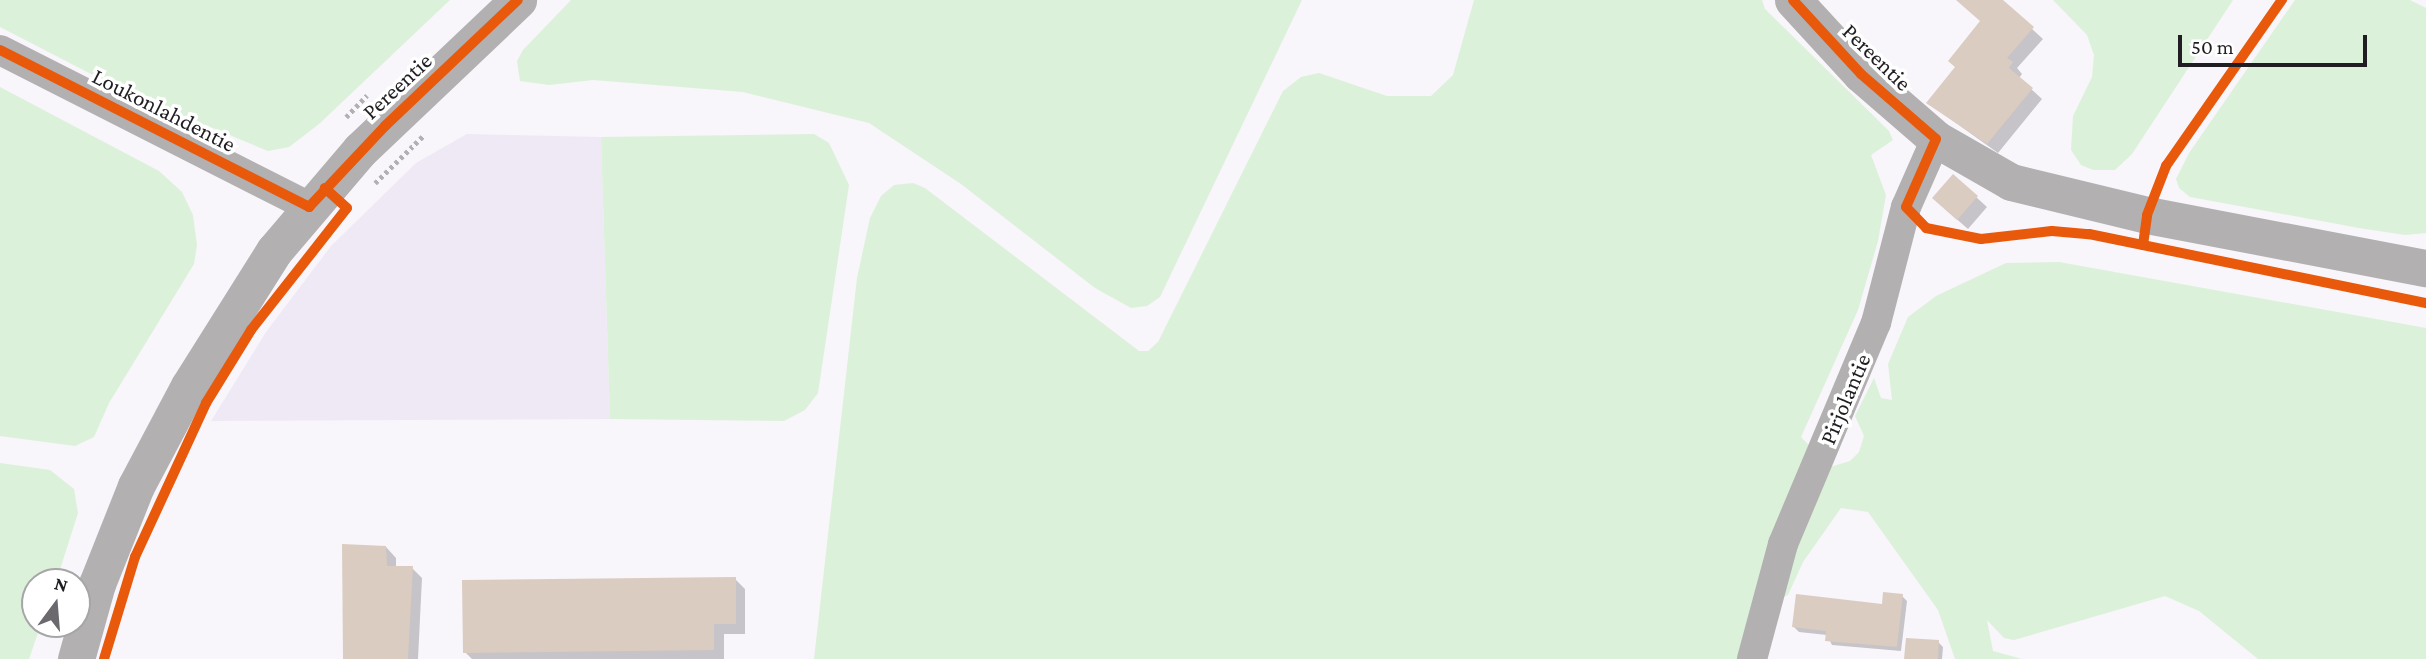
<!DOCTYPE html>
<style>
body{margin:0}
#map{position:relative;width:2426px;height:659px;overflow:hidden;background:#f8f5fb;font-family:"Crimson Pro",serif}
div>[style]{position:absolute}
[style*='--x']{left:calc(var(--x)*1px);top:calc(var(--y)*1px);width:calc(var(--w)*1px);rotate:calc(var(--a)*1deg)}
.built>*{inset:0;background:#efe9f5}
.green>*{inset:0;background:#dcf1da}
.shadow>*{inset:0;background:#0003}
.building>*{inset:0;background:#daccc0}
.path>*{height:4.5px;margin-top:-2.25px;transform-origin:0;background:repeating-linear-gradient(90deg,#b2b0b3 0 3.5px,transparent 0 7px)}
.minor>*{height:30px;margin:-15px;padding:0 15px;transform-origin:15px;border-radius:15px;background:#b2b0b1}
.tertiary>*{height:37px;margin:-18.5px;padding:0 18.5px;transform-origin:18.5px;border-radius:18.5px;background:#b2b0b1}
.cycleway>*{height:10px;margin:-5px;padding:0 5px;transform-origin:5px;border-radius:5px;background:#e8590c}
span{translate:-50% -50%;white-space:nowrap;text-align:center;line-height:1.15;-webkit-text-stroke:7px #fff;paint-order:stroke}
.street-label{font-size:23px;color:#201e22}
.north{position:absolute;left:21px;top:568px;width:70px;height:70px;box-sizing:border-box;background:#fff;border:2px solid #a6a5a7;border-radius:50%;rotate:16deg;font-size:19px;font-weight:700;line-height:28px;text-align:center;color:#201e22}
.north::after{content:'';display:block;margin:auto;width:24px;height:32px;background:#6c696e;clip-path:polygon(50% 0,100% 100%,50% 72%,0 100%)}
.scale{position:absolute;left:2178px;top:35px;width:189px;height:32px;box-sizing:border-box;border:4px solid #201e22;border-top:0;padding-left:9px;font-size:21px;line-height:24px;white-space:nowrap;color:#201e22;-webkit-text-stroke:5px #fff;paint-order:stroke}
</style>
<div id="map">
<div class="built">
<i style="clip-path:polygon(467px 134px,601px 137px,610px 419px,211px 421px,266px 332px,331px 246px,416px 163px)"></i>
</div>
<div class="green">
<i style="clip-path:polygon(0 0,450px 0,319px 124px,289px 147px,268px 151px,124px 91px,0 27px)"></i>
<i style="clip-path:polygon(571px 0,1302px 0,1160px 297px,1147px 306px,1131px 308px,1095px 288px,961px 184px,869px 123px,743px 92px,593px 80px,549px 85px,520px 81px,517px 61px,523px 50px)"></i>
<i style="clip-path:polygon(1474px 0,1762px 0,1765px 9px,1889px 131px,1893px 140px,1871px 155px,1886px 195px,1878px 241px,1858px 310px,1801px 437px,1830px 467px,1850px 461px,1859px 452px,1864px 436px,1855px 416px,1874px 378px,1881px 398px,1892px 400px,1888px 364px,1908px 317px,1936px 296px,2006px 263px,2059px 262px,2426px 328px,2426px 659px,2258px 659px,2199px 611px,2165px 596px,2014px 640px,2004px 638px,1987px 620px,1993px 651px,2022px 659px,1955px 659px,1938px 610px,1868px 512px,1841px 508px,1803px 562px,1788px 595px,1751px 612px,1739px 659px,814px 659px,857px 278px,870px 218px,881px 196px,894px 185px,913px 183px,925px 188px,1139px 351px,1148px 351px,1158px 342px,1283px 91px,1301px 77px,1319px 73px,1387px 96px,1431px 96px,1453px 75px)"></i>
<i style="clip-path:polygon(2053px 0,2233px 0,2132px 154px,2115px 170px,2093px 170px,2081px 165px,2071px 150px,2073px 116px,2092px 77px,2094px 55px,2087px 35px)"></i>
<i style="clip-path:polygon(2295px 0,2410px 0,2426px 8px,2426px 233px,2405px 235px,2359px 228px,2190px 197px,2179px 188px,2176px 179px,2189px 153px)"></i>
<i style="clip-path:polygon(0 87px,159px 171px,182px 192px,193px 215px,197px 245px,194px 264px,109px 403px,94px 437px,75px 446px,0 436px)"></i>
<i style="clip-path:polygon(814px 134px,829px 143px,849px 185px,818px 393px,805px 410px,784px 421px,610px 419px,601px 137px)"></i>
<i style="clip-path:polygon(0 463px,50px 470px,74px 489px,78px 513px,56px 582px,35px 582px,35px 624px,41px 624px,29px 659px,0 659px)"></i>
</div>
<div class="shadow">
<i style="clip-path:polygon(1958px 0,2000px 0,2043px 39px,2017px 68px,2022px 74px,2019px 78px,2042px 99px,1998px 153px,1928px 103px,1957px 67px,1982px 22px)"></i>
<i style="clip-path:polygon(1976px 197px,1987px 207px,1968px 229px,1945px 209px)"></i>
<i style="clip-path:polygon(386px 547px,396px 558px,396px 568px,412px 568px,422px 578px,418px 659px,345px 659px)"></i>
<i style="clip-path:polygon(735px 579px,745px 589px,745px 634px,724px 634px,724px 659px,472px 659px,465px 652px)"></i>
<i style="clip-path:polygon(1902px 596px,1907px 601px,1901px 651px,1832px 645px,1827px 635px,1799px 632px,1794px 627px,1884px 606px)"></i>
<i style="clip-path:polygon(1938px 642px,1943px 647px,1942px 659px,1906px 659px)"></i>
</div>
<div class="building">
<i style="clip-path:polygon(1956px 0,2003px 0,2034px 27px,2007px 58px,2013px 62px,2009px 68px,2033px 88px,1987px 144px,1926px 103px,1955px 67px,1948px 61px,1980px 21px)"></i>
<i style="clip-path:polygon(1953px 174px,1978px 196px,1957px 220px,1932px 198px)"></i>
<i style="clip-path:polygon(342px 544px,386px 546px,387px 566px,413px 566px,408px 659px,343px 659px)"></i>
<i style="clip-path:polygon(736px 577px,736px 624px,714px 624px,714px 650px,463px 653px,462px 580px)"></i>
<i style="clip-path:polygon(1883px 592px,1903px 594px,1897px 647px,1825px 641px,1826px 631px,1792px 627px,1796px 594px,1882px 604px)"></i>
<i style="clip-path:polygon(1906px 638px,1939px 640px,1938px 659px,1904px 659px)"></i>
</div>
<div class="path">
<i style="--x:346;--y:117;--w:30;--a:-46"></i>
<i style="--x:375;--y:183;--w:69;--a:-44.4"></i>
</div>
<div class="minor">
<i style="--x:0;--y:50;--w:347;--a:26.9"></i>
<i style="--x:1752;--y:659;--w:119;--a:-74.9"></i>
<i style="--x:1783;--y:544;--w:240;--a:-67.2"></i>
<i style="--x:1876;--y:323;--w:120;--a:-75.5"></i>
<i style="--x:1906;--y:207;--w:74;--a:-66.2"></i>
</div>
<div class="tertiary">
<i style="--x:1793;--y:0;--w:100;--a:47.4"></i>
<i style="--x:1861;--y:74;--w:99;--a:40.9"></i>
<i style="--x:1936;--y:139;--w:86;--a:29.8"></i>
<i style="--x:2011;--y:182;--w:140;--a:13.6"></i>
<i style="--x:2147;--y:215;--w:284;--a:10.8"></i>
<i style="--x:76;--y:659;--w:78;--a:-74.4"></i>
<i style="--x:97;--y:584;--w:105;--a:-68.3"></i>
<i style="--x:136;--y:486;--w:113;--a:-62.1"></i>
<i style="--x:189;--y:386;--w:160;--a:-57.8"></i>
<i style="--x:274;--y:251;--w:133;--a:-49.6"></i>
<i style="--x:360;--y:150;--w:218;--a:-43.5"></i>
</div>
<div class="cycleway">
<i style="--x:1793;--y:0;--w:100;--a:47.4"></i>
<i style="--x:1861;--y:74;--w:99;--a:40.9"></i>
<i style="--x:1936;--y:139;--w:74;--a:113.8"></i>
<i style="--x:1906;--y:207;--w:29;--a:46"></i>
<i style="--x:1926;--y:228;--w:56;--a:11.3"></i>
<i style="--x:1981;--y:239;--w:71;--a:-6.4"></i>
<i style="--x:2052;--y:231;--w:37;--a:5"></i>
<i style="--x:2089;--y:234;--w:344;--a:11.6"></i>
<i style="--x:0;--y:50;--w:347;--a:26.9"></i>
<i style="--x:309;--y:207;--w:111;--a:-46.8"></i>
<i style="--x:385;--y:126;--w:183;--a:-43.5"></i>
<i style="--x:2143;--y:245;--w:30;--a:-82"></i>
<i style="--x:2147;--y:215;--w:53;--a:-68.8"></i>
<i style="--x:2166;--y:166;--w:203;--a:-55.1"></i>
<i style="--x:104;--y:659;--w:107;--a:-73.1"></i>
<i style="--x:135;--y:557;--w:170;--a:-65.2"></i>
<i style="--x:206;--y:403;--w:86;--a:-58.3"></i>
<i style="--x:251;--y:330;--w:155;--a:-51.8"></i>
<i style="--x:347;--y:208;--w:30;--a:-138"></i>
</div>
<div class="street-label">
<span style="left:1877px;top:57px;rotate:44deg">Pereentie</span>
<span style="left:397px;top:86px;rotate:-43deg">Pereentie</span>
<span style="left:164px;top:110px;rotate:27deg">Loukonlahdentie</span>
<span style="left:1845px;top:399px;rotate:-67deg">Pirjolantie</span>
</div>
<div class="north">N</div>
<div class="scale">50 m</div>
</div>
